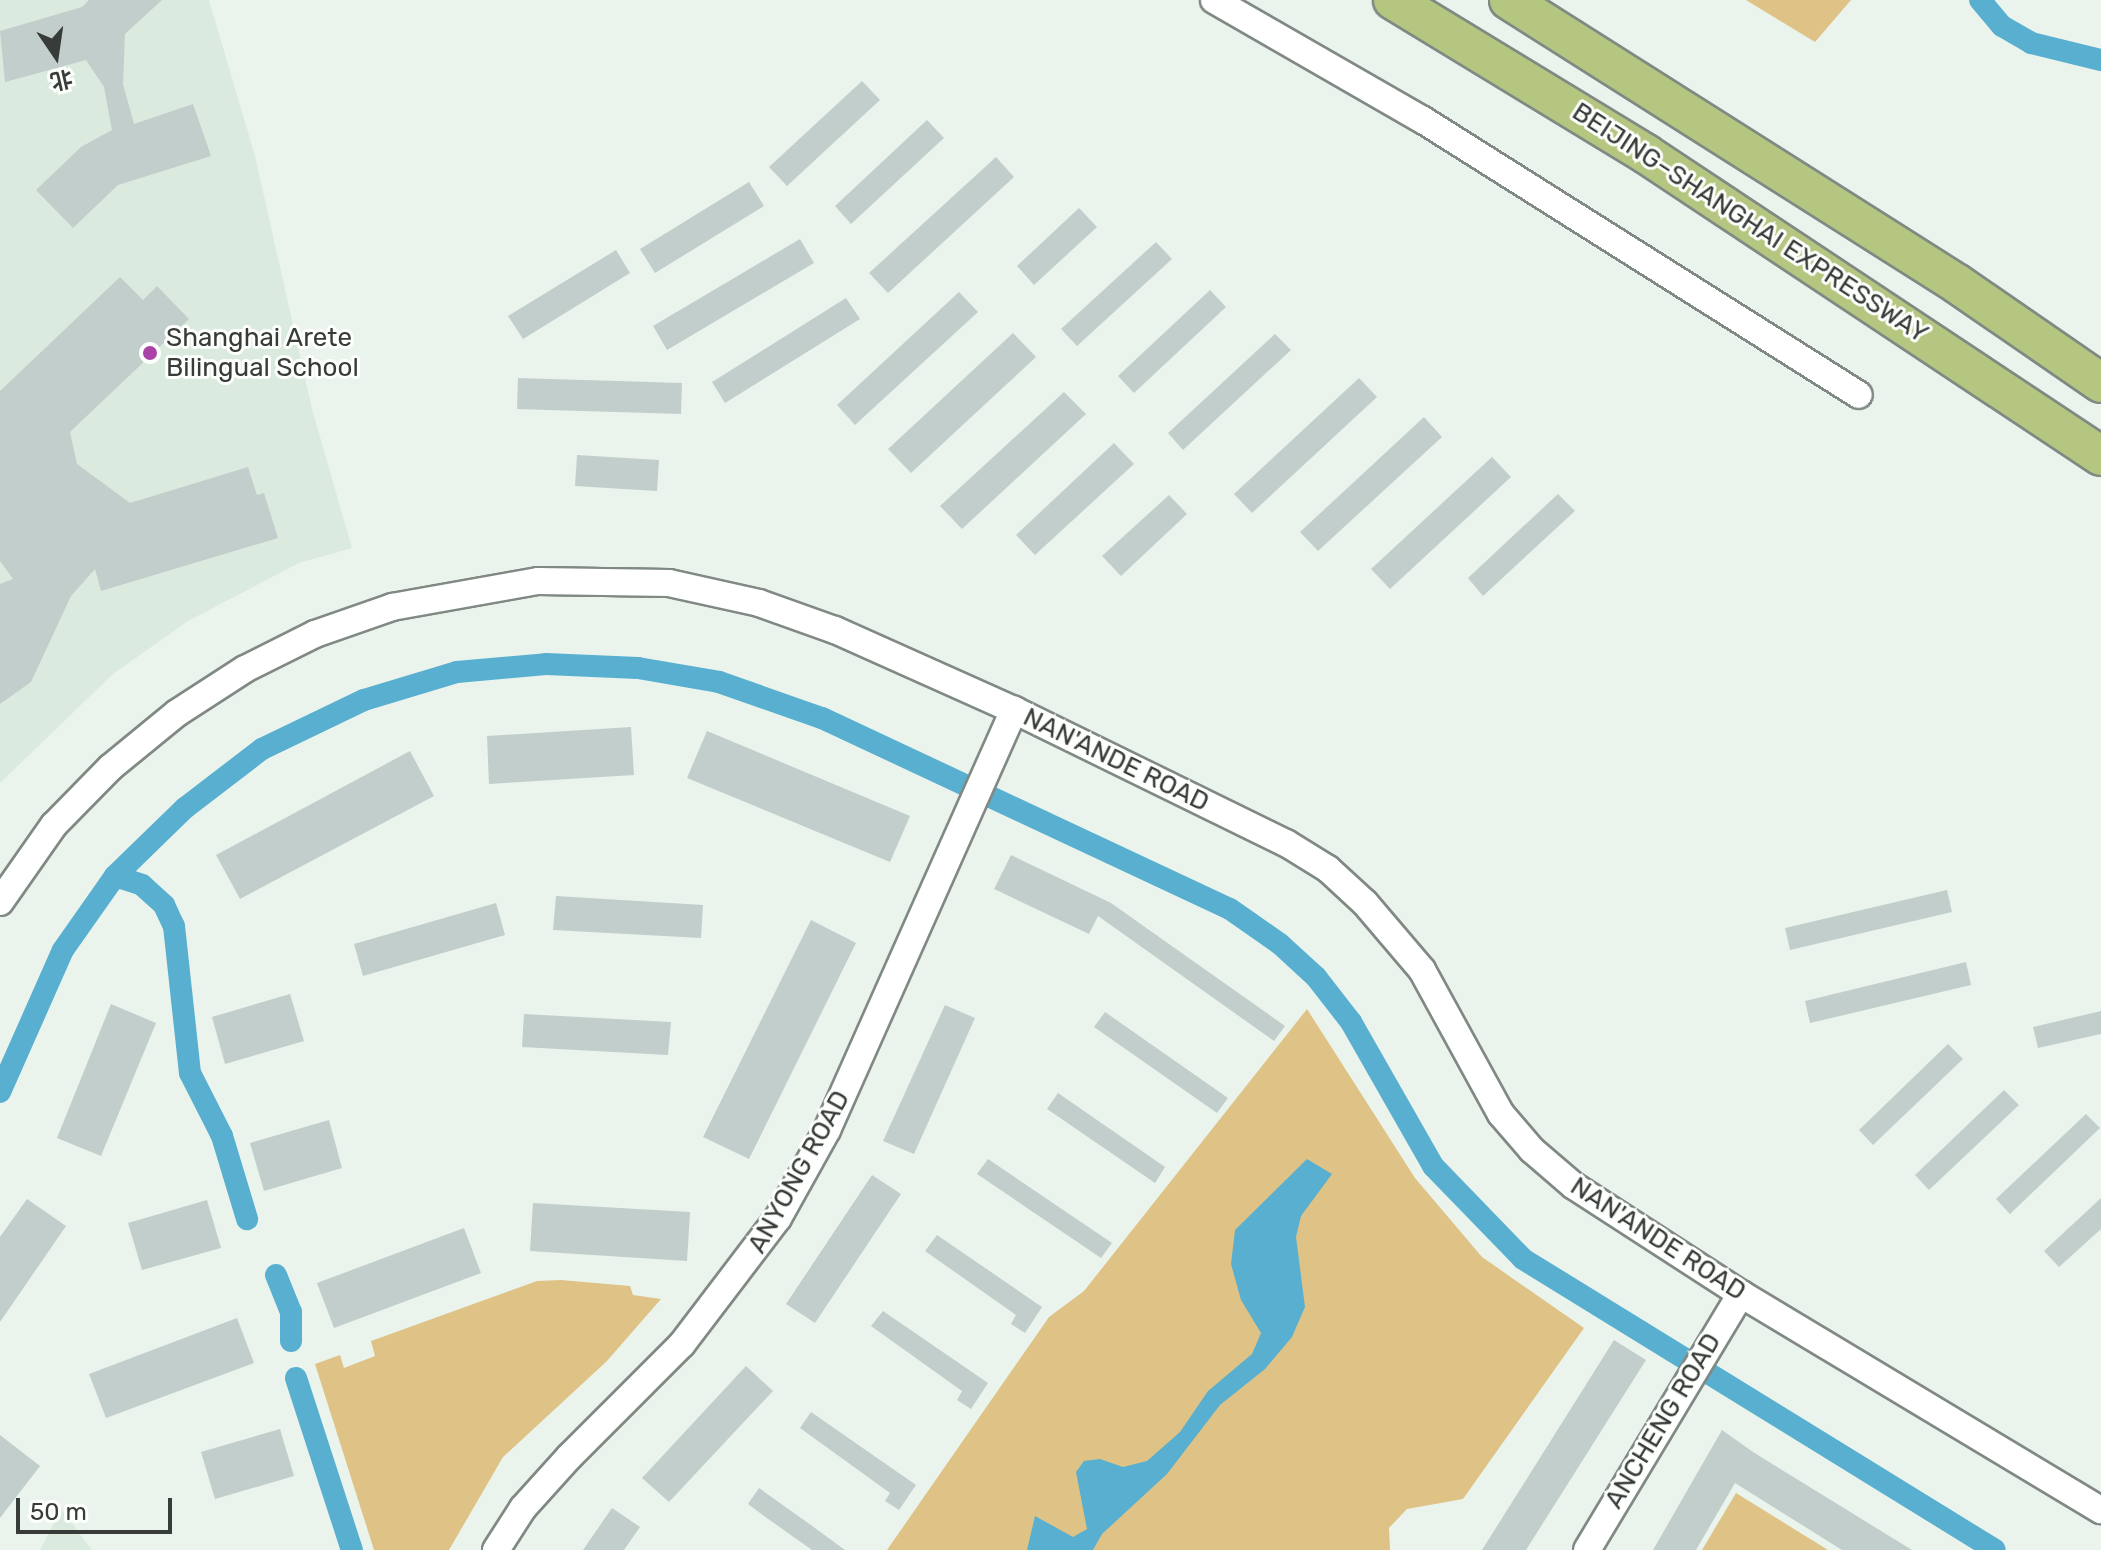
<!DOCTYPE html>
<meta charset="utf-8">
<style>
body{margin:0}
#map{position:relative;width:2101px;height:1550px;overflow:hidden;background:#eaf4ed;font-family:Rubik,"Noto Sans SC",sans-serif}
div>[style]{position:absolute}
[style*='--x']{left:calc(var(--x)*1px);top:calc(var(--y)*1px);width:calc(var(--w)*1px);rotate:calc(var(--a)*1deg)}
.built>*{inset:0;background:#daeadf}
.green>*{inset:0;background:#dfc386}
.water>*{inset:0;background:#58afcf}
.canal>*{height:22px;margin:-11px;padding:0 11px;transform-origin:11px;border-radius:11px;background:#58afcf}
.building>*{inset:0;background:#c1cecc}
.roads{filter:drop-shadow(2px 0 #808983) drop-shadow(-2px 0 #808983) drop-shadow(0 2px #808983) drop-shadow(0 -2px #808983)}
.minor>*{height:26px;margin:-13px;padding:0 13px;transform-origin:13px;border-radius:13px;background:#fff}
.highway>*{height:38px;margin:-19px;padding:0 19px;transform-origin:19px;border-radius:19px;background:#b4c67f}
.dots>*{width:22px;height:22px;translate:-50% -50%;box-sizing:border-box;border:4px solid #fdfffd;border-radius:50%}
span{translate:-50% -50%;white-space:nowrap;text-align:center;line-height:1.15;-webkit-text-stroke:6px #fdfffd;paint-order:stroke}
.street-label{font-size:26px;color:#383c39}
.poi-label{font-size:26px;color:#383c39}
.left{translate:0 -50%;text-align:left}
.north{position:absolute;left:16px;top:16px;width:80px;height:80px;-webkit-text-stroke:6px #fdfffd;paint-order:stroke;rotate:167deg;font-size:22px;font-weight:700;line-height:32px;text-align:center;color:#383c39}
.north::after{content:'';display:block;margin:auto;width:28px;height:36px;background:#383c39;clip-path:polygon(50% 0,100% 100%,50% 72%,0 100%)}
.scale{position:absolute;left:16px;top:1498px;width:156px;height:36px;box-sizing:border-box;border:4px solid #383c39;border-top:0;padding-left:10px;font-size:24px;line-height:28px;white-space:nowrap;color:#383c39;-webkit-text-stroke:6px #fdfffd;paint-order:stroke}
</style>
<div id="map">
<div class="built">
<i style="clip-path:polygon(0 0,209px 0,255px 156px,312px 409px,352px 548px,299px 563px,188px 621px,113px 674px,0 783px)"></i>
<i style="clip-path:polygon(61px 1509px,92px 1550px,40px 1550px)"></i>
</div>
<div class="green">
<i style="clip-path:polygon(1746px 0,1851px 0,1815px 42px)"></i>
<i style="clip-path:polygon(1307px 1009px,1415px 1178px,1482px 1257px,1584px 1328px,1463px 1499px,1407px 1509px,1389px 1528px,1390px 1550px,887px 1550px,1049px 1317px,1084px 1291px)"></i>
<i style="clip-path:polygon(561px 1280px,630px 1286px,633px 1295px,661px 1299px,607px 1361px,503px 1457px,449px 1550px,374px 1550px,315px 1364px,340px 1355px,344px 1368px,375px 1356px,371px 1341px,537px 1281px)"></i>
<i style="clip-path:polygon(1736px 1493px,1828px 1550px,1702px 1550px)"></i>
</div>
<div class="water">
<i style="clip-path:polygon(1307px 1159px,1332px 1174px,1301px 1216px,1296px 1237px,1305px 1307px,1292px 1337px,1265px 1369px,1220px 1405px,1167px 1474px,1102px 1534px,1093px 1550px,1027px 1550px,1035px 1516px,1073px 1537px,1087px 1529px,1076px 1472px,1084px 1461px,1100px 1459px,1123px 1467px,1147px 1461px,1180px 1432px,1208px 1391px,1252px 1354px,1261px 1333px,1241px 1300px,1231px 1264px,1235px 1230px)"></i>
</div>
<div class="canal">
<i style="--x:1980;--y:0;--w:34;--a:50"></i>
<i style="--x:2002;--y:26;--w:34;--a:30"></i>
<i style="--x:2031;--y:43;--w:72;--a:13.7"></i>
<i style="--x:115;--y:876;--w:28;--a:18"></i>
<i style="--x:142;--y:885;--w:30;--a:42"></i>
<i style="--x:164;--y:905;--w:23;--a:65"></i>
<i style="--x:174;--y:926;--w:148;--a:83.8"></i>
<i style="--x:190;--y:1073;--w:71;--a:63.1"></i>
<i style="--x:222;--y:1136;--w:87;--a:73.2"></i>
<i style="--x:0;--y:1092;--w:155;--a:-66.1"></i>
<i style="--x:63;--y:950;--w:90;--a:-54.9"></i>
<i style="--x:115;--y:876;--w:98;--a:-44.2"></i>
<i style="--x:185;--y:808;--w:97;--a:-37.5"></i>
<i style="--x:262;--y:749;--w:113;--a:-25.7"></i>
<i style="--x:364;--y:700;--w:97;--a:-16.8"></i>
<i style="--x:457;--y:672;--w:89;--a:-5.1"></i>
<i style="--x:546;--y:664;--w:92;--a:2.5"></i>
<i style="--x:638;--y:668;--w:82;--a:9.8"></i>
<i style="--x:719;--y:682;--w:109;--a:19.3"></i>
<i style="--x:822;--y:718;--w:450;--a:25.1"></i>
<i style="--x:1230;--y:909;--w:61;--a:35"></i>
<i style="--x:1280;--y:944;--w:49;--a:42.5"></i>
<i style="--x:1316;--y:977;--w:57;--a:52.1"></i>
<i style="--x:1351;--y:1022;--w:166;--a:60.3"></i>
<i style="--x:1433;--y:1166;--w:129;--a:45.9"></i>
<i style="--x:1523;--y:1259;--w:554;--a:31.65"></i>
<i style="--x:276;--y:1275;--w:40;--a:68"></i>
<i style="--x:291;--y:1312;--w:29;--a:90"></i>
<i style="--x:296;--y:1378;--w:181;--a:72"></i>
</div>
<div class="building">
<i style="clip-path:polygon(89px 0,162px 0,125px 34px,123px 84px,134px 124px,193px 104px,211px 156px,118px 185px,73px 228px,36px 190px,81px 147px,112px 130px,104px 87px,86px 60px,5px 82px,0 31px,82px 7px)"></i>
<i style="clip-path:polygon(862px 81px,880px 100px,787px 186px,769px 167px)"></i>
<i style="clip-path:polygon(927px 120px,944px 138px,851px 224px,835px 206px)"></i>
<i style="clip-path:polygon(996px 157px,1014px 177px,888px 293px,869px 273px)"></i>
<i style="clip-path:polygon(749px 182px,764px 206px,655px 273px,640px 249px)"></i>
<i style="clip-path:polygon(1079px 208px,1097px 227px,1034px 285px,1017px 266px)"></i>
<i style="clip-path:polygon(800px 239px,814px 263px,667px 350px,653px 326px)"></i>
<i style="clip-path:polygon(1156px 242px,1172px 259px,1077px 346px,1061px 329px)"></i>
<i style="clip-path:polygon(616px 250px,630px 273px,523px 339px,508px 316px)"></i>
<i style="clip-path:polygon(120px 277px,143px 300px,157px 286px,189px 319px,70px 432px,77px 464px,130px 503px,248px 467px,257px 495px,264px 493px,278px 538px,101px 591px,95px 569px,71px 596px,31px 682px,0 704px,0 584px,13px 579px,0 561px,0 391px)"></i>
<i style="clip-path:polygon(1210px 290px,1226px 307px,1134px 393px,1118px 376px)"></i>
<i style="clip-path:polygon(959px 292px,978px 312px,855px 425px,837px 405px)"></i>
<i style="clip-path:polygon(846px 298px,860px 319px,725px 403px,712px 382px)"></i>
<i style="clip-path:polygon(1013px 333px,1036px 357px,911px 473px,888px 449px)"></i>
<i style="clip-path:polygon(1275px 334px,1291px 350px,1183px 450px,1168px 433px)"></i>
<i style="clip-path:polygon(518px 378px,682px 383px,681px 414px,517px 409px)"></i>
<i style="clip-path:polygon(1359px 378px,1377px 397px,1252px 513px,1234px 494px)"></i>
<i style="clip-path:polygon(1064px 392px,1086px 414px,962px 529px,940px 506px)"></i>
<i style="clip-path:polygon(1424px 417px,1442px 437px,1318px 551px,1300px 532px)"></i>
<i style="clip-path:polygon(1114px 443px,1134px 464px,1035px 555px,1016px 535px)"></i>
<i style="clip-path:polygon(577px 455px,659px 460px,657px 491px,575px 486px)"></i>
<i style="clip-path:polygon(1492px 457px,1511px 477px,1390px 589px,1371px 569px)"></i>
<i style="clip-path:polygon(1558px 494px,1575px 511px,1483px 596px,1468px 578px)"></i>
<i style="clip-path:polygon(1169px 495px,1187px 514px,1121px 576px,1102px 556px)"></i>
<i style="clip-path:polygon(631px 727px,634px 775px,489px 784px,487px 736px)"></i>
<i style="clip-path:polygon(707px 731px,910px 816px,890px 862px,687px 778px)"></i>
<i style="clip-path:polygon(410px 751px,434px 796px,240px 899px,216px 855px)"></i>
<i style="clip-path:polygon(1011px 855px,1111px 903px,1285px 1026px,1274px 1041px,1098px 916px,1089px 934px,994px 889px)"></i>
<i style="clip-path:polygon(1947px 890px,1952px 912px,1790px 950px,1785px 928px)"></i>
<i style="clip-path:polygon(556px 896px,703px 905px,701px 938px,553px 930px)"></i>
<i style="clip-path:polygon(496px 903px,505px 935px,363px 976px,354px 944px)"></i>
<i style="clip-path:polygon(811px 920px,856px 943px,749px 1159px,703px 1137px)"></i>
<i style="clip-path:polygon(1966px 962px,1971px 985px,1810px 1023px,1805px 1001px)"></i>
<i style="clip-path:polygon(290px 994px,304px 1041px,225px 1064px,212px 1017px)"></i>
<i style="clip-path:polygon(111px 1004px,156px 1023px,101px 1156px,57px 1138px)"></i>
<i style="clip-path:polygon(945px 1005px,975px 1018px,914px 1154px,883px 1141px)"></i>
<i style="clip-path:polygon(2101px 1011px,2101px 1034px,2038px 1048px,2033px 1027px)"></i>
<i style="clip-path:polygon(1105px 1012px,1228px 1098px,1217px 1113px,1094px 1027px)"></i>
<i style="clip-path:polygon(524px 1014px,671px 1022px,668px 1055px,522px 1047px)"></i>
<i style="clip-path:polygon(1948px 1044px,1963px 1059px,1873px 1145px,1859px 1130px)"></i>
<i style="clip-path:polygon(2004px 1090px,2019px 1105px,1929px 1190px,1915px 1175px)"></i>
<i style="clip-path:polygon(1058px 1093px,1165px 1167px,1155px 1183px,1047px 1109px)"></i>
<i style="clip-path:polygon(2086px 1114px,2100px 1128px,2010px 1214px,1996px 1199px)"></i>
<i style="clip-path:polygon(329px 1120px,342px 1168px,264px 1191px,250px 1143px)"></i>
<i style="clip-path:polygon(988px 1159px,1112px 1243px,1101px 1258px,977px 1174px)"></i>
<i style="clip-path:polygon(872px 1175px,901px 1194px,815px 1323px,786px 1304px)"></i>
<i style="clip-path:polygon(2101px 1198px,2101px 1229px,2059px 1267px,2044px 1251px)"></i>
<i style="clip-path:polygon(27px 1199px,66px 1226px,0 1322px,0 1237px)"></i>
<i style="clip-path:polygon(207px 1200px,221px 1248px,142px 1270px,128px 1223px)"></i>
<i style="clip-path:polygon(533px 1203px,690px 1212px,687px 1261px,530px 1251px)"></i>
<i style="clip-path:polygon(464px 1228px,481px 1273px,334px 1328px,317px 1283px)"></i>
<i style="clip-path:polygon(937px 1235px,1042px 1307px,1025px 1333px,1011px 1324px,1016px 1315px,925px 1251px)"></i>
<i style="clip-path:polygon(883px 1311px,988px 1383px,971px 1409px,957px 1400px,962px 1391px,871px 1326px)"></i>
<i style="clip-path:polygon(237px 1318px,254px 1363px,106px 1418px,89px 1374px)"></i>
<i style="clip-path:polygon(1614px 1340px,1646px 1360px,1526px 1550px,1482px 1550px)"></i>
<i style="clip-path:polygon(746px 1366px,773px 1391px,669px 1502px,642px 1478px)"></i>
<i style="clip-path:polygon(811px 1412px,916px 1485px,899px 1510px,885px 1501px,890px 1493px,800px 1428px)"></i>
<i style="clip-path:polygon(280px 1429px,294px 1476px,215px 1499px,201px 1452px)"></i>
<i style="clip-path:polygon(1722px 1430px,1753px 1452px,1912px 1550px,1842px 1550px,1735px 1483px,1696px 1550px,1653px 1550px)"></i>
<i style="clip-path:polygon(0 1435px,40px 1466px,0 1518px)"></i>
<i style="clip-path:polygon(759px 1488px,808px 1523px,845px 1550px,812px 1550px,764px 1516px,748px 1504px)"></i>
<i style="clip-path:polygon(612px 1508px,640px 1527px,624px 1550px,583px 1550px)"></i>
</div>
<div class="roads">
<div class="minor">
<i style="--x:1214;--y:0;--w:241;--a:29.9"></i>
<i style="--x:1423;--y:120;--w:515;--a:32.24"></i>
<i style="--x:0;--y:902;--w:94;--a:-55"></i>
<i style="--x:54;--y:825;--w:81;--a:-45.5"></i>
<i style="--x:111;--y:767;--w:85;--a:-39.3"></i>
<i style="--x:177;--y:713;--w:81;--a:-32.9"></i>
<i style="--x:245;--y:669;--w:78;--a:-26.6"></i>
<i style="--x:315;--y:634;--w:82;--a:-19.3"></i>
<i style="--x:392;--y:607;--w:148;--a:-10.1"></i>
<i style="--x:538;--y:581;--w:131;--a:0.9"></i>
<i style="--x:669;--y:583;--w:92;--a:12.5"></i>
<i style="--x:759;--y:603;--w:81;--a:19.6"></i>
<i style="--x:835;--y:630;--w:196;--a:24.1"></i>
<i style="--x:1014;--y:710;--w:303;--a:26.1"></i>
<i style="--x:1286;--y:843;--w:49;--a:31.8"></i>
<i style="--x:1328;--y:869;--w:50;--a:42.6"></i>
<i style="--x:1365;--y:903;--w:88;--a:49.6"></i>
<i style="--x:1422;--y:970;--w:164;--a:61.3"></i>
<i style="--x:1501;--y:1114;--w:48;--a:49.3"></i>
<i style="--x:1532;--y:1150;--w:55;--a:40.6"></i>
<i style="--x:1574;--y:1186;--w:199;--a:32.9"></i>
<i style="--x:1741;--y:1294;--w:420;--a:31"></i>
<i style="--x:496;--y:1550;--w:50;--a:-57.3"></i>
<i style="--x:523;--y:1508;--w:70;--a:-47.9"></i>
<i style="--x:570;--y:1456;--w:158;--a:-45"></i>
<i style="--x:682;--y:1344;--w:158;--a:-52.7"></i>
<i style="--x:778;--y:1218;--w:101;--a:-60.9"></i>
<i style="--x:827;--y:1130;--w:460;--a:-66"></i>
<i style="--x:1587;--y:1550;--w:299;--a:-59"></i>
</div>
<div class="highway">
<i style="--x:1393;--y:0;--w:296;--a:31.3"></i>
<i style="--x:1646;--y:154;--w:546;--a:33.57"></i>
<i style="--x:1509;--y:0;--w:529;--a:32.34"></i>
<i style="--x:1956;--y:283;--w:176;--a:34.6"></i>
</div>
</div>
<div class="dots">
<i style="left:150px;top:353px;background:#aa44a8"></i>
</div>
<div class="street-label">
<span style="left:1750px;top:223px;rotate:33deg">BEIJING–SHANGHAI EXPRESSWAY</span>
<span style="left:1116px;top:760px;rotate:26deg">NAN'ANDE ROAD</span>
<span style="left:799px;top:1172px;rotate:-61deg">ANYONG ROAD</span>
<span style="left:1658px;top:1239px;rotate:33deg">NAN'ANDE ROAD</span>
<span style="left:1663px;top:1421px;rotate:-59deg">ANCHENG ROAD</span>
</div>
<div class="poi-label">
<span class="left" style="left:166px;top:353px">Shanghai Arete<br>Bilingual School</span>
</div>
<div class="north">北</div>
<div class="scale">50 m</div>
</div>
